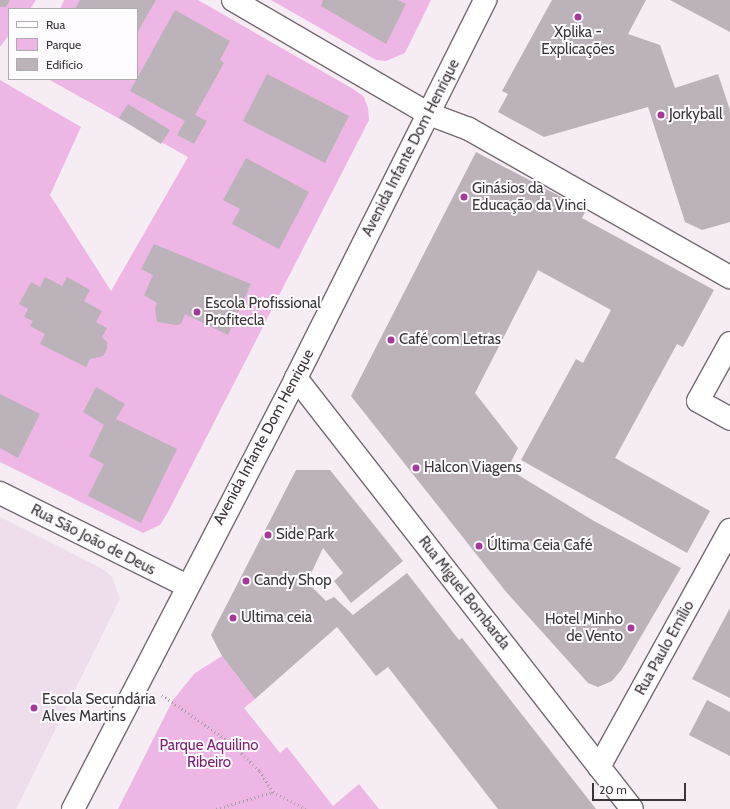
<!DOCTYPE html>
<meta charset="utf-8">
<style>
body{margin:0}
#map{position:relative;width:730px;height:809px;overflow:hidden;background:#f6ecf4;font-family:Cabin,sans-serif}
div>[style]{position:absolute}
[style*='--x']{left:calc(var(--x)*1px);top:calc(var(--y)*1px);width:calc(var(--w)*1px);rotate:calc(var(--a)*1deg)}
.built>*{inset:0;background:#eeddeb}
.green>*{inset:0;background:#eeb6e5}
.building>*{inset:0;background:#bbb2ba}
.path>*{height:2.5px;margin-top:-1.25px;transform-origin:0;background:repeating-linear-gradient(90deg,#a69fa4 0 1px,transparent 0 4px)}
.roads{filter:drop-shadow(1px 0 #736b71) drop-shadow(-1px 0 #736b71) drop-shadow(0 1px #736b71) drop-shadow(0 -1px #736b71)}
.minor>*{height:22px;margin:-11px;padding:0 11px;transform-origin:11px;border-radius:11px;background:#fff}
.major>*{height:22px;margin:-11px;padding:0 11px;transform-origin:11px;border-radius:11px;background:#fff}
.dots>*{width:11px;height:11px;translate:-50% -50%;box-sizing:border-box;border:2px solid #fefcfe;border-radius:50%}
span{translate:-50% -50%;white-space:nowrap;text-align:center;line-height:1.15;-webkit-text-stroke:4px #fefcfe;paint-order:stroke}
.poi-label{font-size:15px;color:#393538}
.left{translate:0 -50%;text-align:left}
.right{translate:-100% -50%;text-align:right}
.street-label{font-size:15px;color:#393538}
.park-label{font-size:15px;color:#7d2074}
.legend{position:absolute;left:8px;top:8px;width:130px;height:72px;box-sizing:border-box;background:#fefcfe;border:1px solid #afacaf;margin:0;padding:5px 7px;list-style:none;font-size:12px;color:#393538}
.legend li{display:flex;align-items:center;gap:8px;height:20px}
.legend b{width:20px;border:1px solid #afacaf}
.scale{position:absolute;left:592px;top:783px;width:94px;height:18px;box-sizing:border-box;border:2px solid #393538;border-top:0;padding-left:5px;font-size:12px;line-height:14px;white-space:nowrap;color:#393538;-webkit-text-stroke:3px #fefcfe;paint-order:stroke}
</style>
<div id="map">
<div class="built">
<i style="clip-path:polygon(0 517px,103px 569px,112px 577px,120px 599px,16px 809px,0 809px)"></i>
</div>
<div class="green">
<i style="clip-path:polygon(0 0,36px 0,30px 9px,9px 9px,9px 35px,0 47px)"></i>
<i style="clip-path:polygon(64px 0,198px 0,353px 89px,364px 97px,368px 108px,369px 120px,168px 512px,160px 525px,143px 533px,0 462px,0 80px,81px 127px,50px 195px,111px 291px,188px 157px,48px 79px,137px 79px,137px 9px,60px 9px)"></i>
<i style="clip-path:polygon(271px 0,431px 0,405px 53px,386px 61px,376px 60px)"></i>
<i style="clip-path:polygon(222px 656px,255px 699px,244px 708px,280px 753px,287px 747px,333px 806px,359px 784px,379px 809px,118px 809px,173px 700px,195px 673px)"></i>
</div>
<div class="building">
<i style="clip-path:polygon(0 0,10px 0,6px 7px,0 7px)"></i>
<i style="clip-path:polygon(80px 0,156px 0,137px 33px,137px 9px,75px 9px)"></i>
<i style="clip-path:polygon(323px 0,398px 0,406px 4px,386px 44px,321px 6px)"></i>
<i style="clip-path:polygon(552px 0,646px 0,628px 34px,660px 45px,675px 88px,718px 74px,730px 110px,730px 222px,702px 230px,685px 222px,648px 107px,544px 137px,498px 112px,508px 94px,502px 91px)"></i>
<i style="clip-path:polygon(670px 0,730px 0,730px 32px)"></i>
<i style="clip-path:polygon(175px 10px,230px 41px,220px 60px,224px 63px,195px 115px,207px 121px,194px 144px,177px 135px,185px 121px,130px 91px)"></i>
<i style="clip-path:polygon(267px 74px,349px 116px,325px 163px,243px 121px)"></i>
<i style="clip-path:polygon(128px 104px,170px 130px,161px 144px,119px 118px)"></i>
<i style="clip-path:polygon(476px 152px,586px 210px,582px 218px,714px 290px,683px 347px,677px 344px,615px 458px,710px 511px,687px 553px,521px 460px,576px 359px,583px 363px,611px 310px,538px 270px,475px 393px,518px 448px,509px 466px,515px 473px,594px 521px,681px 568px,622px 669px,612px 681px,598px 687px,588px 683px,507px 593px,351px 396px)"></i>
<i style="clip-path:polygon(246px 158px,309px 192px,279px 249px,232px 224px,240px 209px,223px 200px)"></i>
<i style="clip-path:polygon(154px 244px,251px 284px,228px 335px,185px 314px,181px 324px,176px 325px,157px 322px,155px 309px,157px 303px,144px 295px,153px 275px,141px 269px)"></i>
<i style="clip-path:polygon(45px 277px,62px 286px,67px 277px,90px 290px,84px 301px,102px 311px,96px 322px,107px 328px,102px 337px,107px 342px,107px 349px,103px 356px,90px 359px,86px 367px,40px 344px,45px 334px,30px 326px,33px 321px,24px 317px,28px 309px,19px 304px,31px 282px,40px 287px)"></i>
<i style="clip-path:polygon(96px 387px,125px 404px,116px 419px,177px 449px,141px 523px,88px 496px,104px 464px,89px 456px,104px 425px,83px 412px)"></i>
<i style="clip-path:polygon(0 394px,40px 414px,18px 458px,0 448px)"></i>
<i style="clip-path:polygon(296px 470px,330px 470px,403px 561px,351px 603px,334px 581px,343px 573px,323px 548px,307px 582px,326px 601px,334px 597px,353px 615px,407px 573px,459px 640px,462px 638px,596px 809px,498px 809px,388px 667px,376px 676px,337px 627px,255px 699px,222px 656px,211px 635px)"></i>
<i style="clip-path:polygon(730px 608px,730px 698px,692px 679px)"></i>
<i style="clip-path:polygon(707px 700px,730px 712px,730px 756px,689px 735px)"></i>
</div>
<div class="path">
<i style="--x:162;--y:695;--w:83;--a:34.7"></i>
<i style="--x:230;--y:742;--w:42;--a:44"></i>
<i style="--x:260;--y:771;--w:25;--a:58"></i>
<i style="--x:273;--y:792;--w:38;--a:27"></i>
<i style="--x:216;--y:809;--w:59;--a:-16.6"></i>
</div>
<div class="roads">
<div class="minor">
<i style="--x:233;--y:0;--w:227;--a:30.2"></i>
<i style="--x:429;--y:114;--w:43;--a:20.6"></i>
<i style="--x:469;--y:129;--w:300;--a:29.6"></i>
<i style="--x:730;--y:343;--w:66;--a:118.9"></i>
<i style="--x:698;--y:401;--w:37;--a:29"></i>
<i style="--x:0;--y:493;--w:209;--a:26.4"></i>
<i style="--x:599;--y:767;--w:271;--a:-61.1"></i>
</div>
<div class="major">
<i style="--x:296;--y:378;--w:546;--a:52.06"></i>
<i style="--x:73;--y:809;--w:485;--a:-62.6"></i>
<i style="--x:296;--y:378;--w:423;--a:-63.4"></i>
</div>
</div>
<div class="dots">
<i style="left:578px;top:17px;background:#a5399a"></i>
<i style="left:661px;top:115px;background:#a5399a"></i>
<i style="left:464px;top:197px;background:#a5399a"></i>
<i style="left:197px;top:312px;background:#a5399a"></i>
<i style="left:391px;top:340px;background:#a5399a"></i>
<i style="left:416px;top:468px;background:#a5399a"></i>
<i style="left:268px;top:535px;background:#a5399a"></i>
<i style="left:479px;top:546px;background:#a5399a"></i>
<i style="left:246px;top:581px;background:#a5399a"></i>
<i style="left:233px;top:618px;background:#a5399a"></i>
<i style="left:631px;top:628px;background:#a5399a"></i>
<i style="left:34px;top:708px;background:#a5399a"></i>
</div>
<div class="poi-label">
<span style="left:578px;top:41px">Xplika -<br>Explicações</span>
<span class="left" style="left:669px;top:115px">Jorkyball</span>
<span class="left" style="left:472px;top:197px">Ginásios da<br>Educação da Vinci</span>
<span class="left" style="left:205px;top:312px">Escola Profissional<br>Profitecla</span>
<span class="left" style="left:399px;top:340px">Café com Letras</span>
<span class="left" style="left:424px;top:468px">Halcon Viagens</span>
<span class="left" style="left:276px;top:535px">Side Park</span>
<span class="left" style="left:487px;top:546px">Última Ceia Café</span>
<span class="left" style="left:254px;top:581px">Candy Shop</span>
<span class="left" style="left:241px;top:618px">Ultima ceia</span>
<span class="right" style="left:623px;top:628px">Hotel Minho<br>de Vento</span>
<span class="left" style="left:42px;top:708px">Escola Secundária<br>Alves Martins</span>
</div>
<div class="street-label">
<span style="left:411px;top:148px;rotate:-63deg">Avenida Infante Dom Henrique</span>
<span style="left:264px;top:437px;rotate:-62deg">Avenida Infante Dom Henrique</span>
<span style="left:93px;top:540px;rotate:27deg">Rua São João de Deus</span>
<span style="left:464px;top:593px;rotate:52deg">Rua Miguel Bombarda</span>
<span style="left:665px;top:648px;rotate:-61deg">Rua Paulo Emílio</span>
</div>
<div class="park-label">
<span style="left:209px;top:754px">Parque Aquilino<br>Ribeiro</span>
</div>
<ul class="legend">
<li><b style="height:5px;background:#fff"></b>Rua</li>
<li><b style="height:11px;background:#eeb6e5"></b>Parque</li>
<li><b style="height:11px;background:#bbb2ba"></b>Edifício</li>
</ul>
<div class="scale">20 m</div>
</div>
